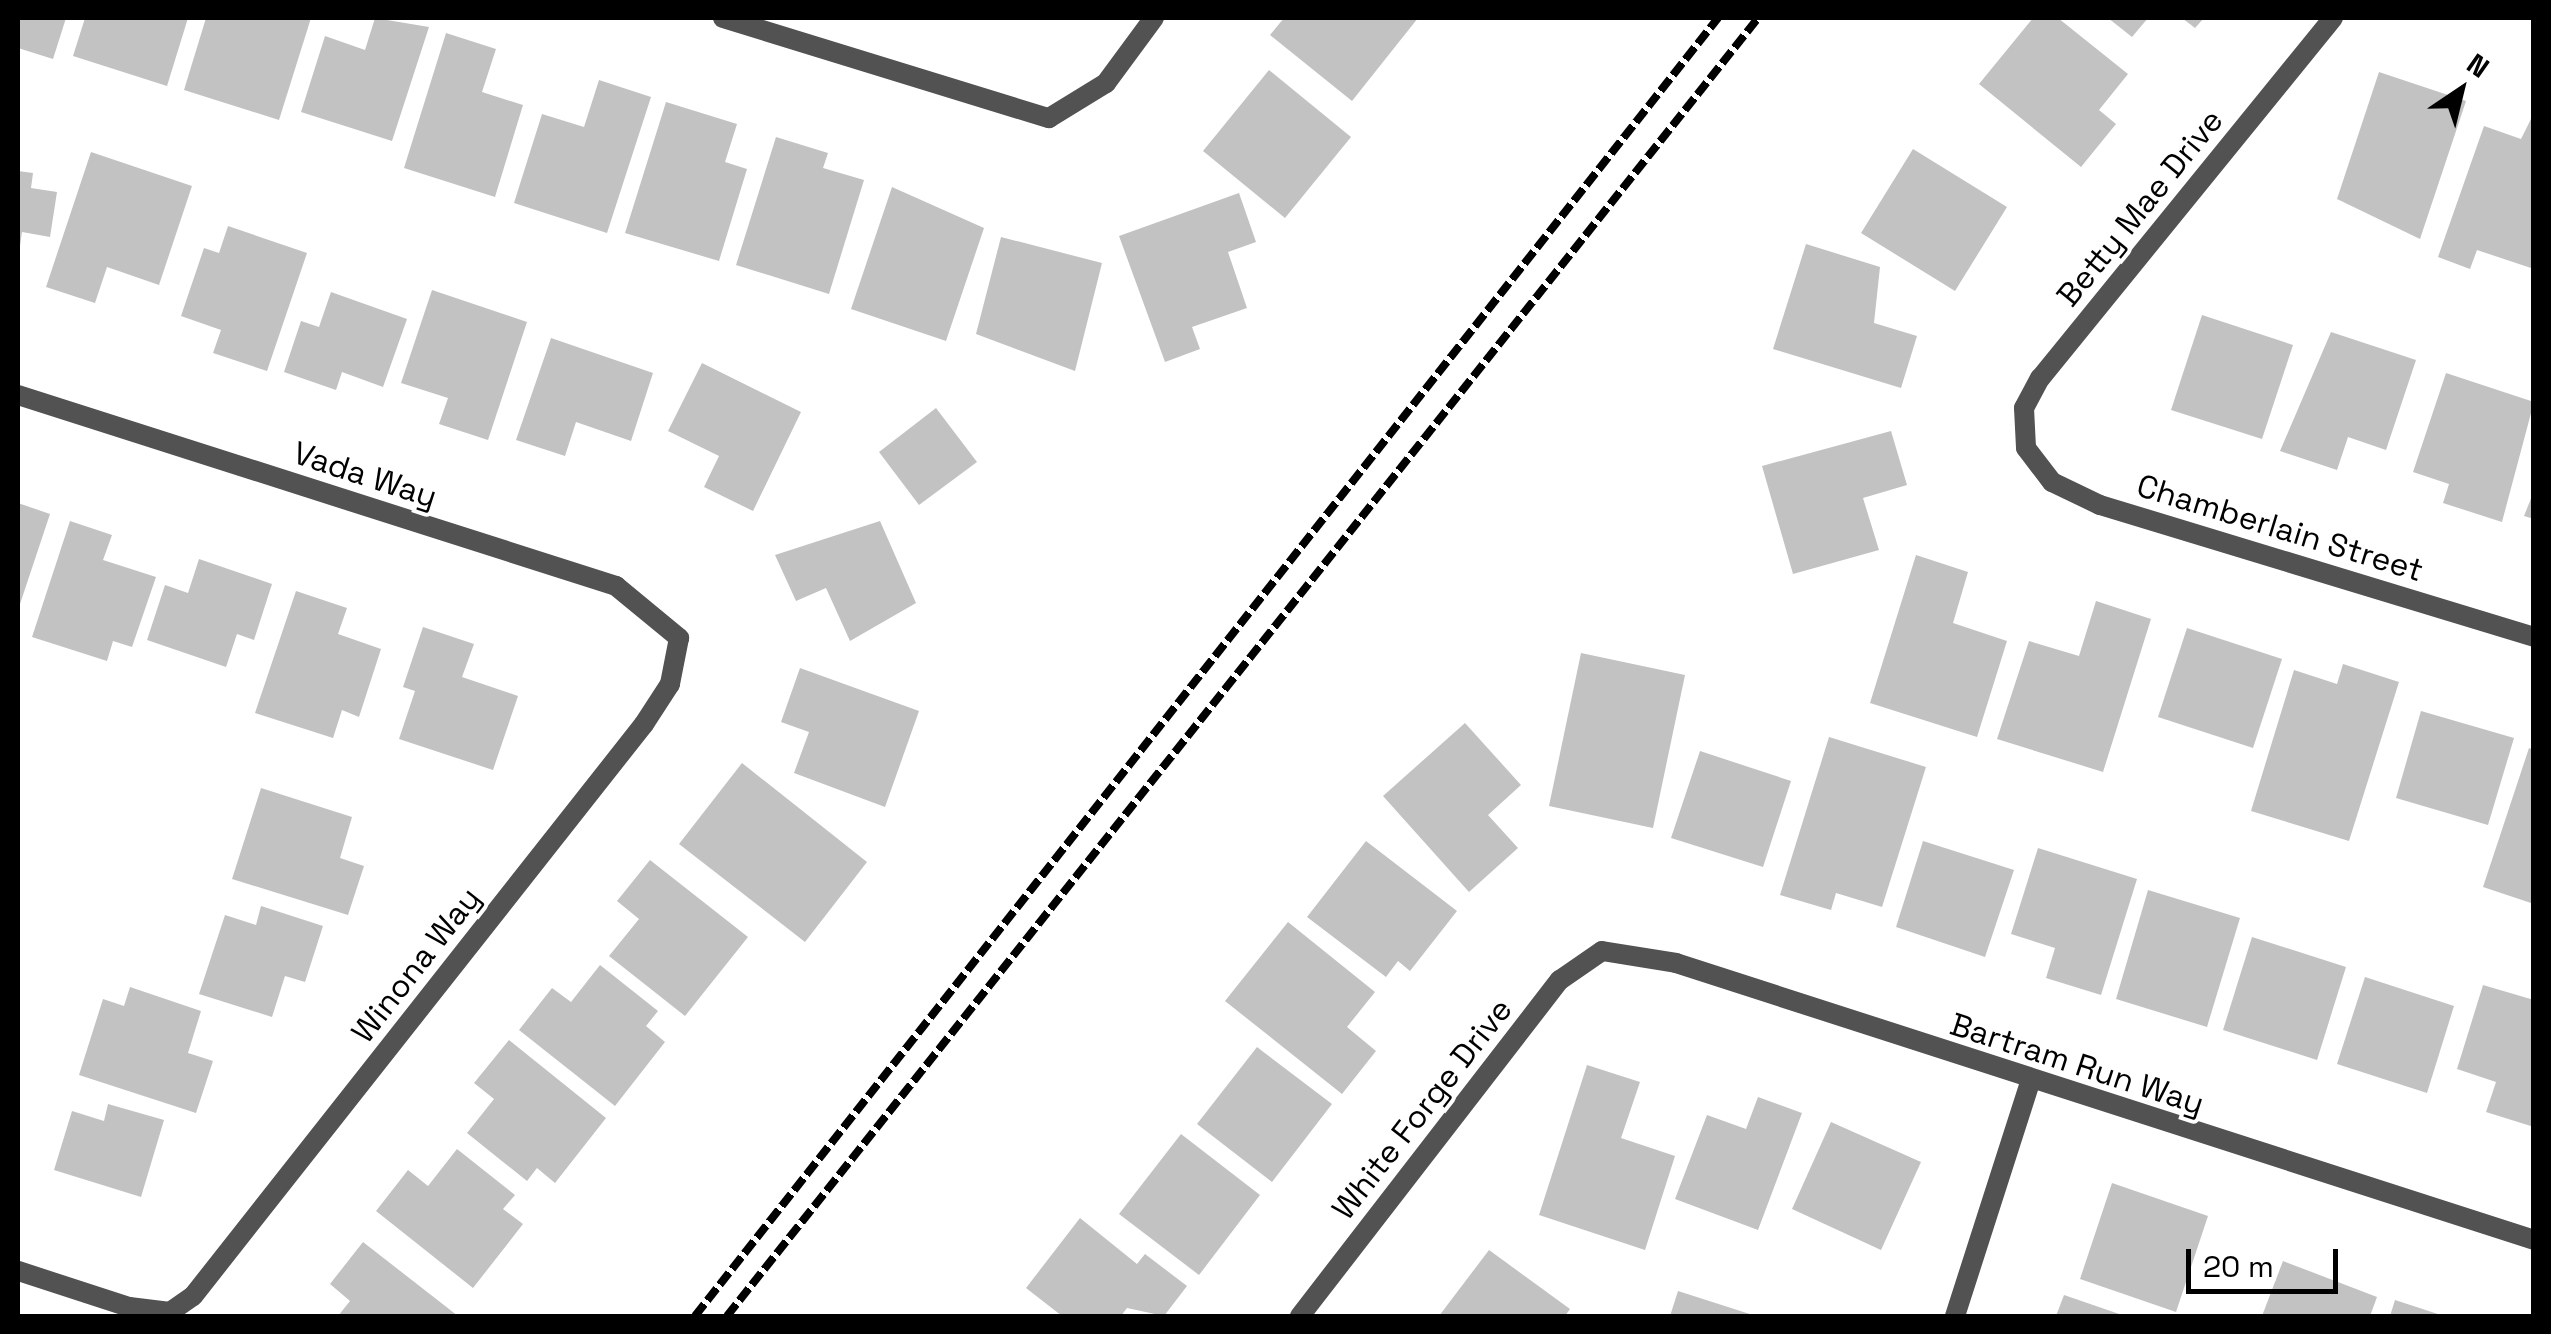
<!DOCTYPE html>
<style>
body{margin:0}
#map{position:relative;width:2551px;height:1334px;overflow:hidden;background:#fff;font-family:"Space Grotesk",sans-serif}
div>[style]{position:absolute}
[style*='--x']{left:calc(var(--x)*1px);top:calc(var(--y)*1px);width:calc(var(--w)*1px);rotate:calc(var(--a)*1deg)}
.building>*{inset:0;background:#c2c2c2}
.street>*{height:20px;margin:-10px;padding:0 10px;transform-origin:10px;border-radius:10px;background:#525252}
.rail>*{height:8px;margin-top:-4px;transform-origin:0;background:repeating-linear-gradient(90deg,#000 0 15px,transparent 0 20px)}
span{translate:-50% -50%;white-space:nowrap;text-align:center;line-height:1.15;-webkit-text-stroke:8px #fff;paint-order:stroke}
.street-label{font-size:32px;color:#000}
.frame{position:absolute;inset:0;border:20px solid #000;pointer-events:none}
.north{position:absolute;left:2411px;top:40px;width:100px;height:100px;-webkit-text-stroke:8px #fff;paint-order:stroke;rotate:35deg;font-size:28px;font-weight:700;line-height:40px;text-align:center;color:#000}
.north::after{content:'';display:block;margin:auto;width:35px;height:45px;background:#000;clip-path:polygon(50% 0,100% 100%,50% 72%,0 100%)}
.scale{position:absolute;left:2186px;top:1249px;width:152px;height:45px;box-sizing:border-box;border:5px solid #000;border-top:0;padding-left:12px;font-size:30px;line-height:35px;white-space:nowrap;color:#000;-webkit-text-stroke:8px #fff;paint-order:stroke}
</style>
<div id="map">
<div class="building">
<i style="clip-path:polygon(18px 18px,66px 18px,53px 59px,18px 48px)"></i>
<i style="clip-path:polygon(85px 18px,188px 18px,167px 86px,73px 56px)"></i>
<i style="clip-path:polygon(206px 18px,311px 18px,279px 120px,184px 90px)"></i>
<i style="clip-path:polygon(375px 18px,429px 27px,392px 141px,301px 112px,325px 36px,365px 50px)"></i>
<i style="clip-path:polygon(1284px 18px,1418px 18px,1352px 101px,1270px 35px)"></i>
<i style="clip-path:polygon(2033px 18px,2058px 18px,2128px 74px,2099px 110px,2116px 124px,2081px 167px,1979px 84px)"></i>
<i style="clip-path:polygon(2108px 18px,2148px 18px,2132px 37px)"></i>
<i style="clip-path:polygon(2182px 18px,2204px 18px,2195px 28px)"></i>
<i style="clip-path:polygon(446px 33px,496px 49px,482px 92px,523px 105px,495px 197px,404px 168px)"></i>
<i style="clip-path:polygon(1269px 70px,1351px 137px,1285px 218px,1203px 151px)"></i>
<i style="clip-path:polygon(2379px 72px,2466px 101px,2420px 239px,2337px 199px)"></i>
<i style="clip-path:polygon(599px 80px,651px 97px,607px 233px,514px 203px,542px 114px,584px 127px)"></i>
<i style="clip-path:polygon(666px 102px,737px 124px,725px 162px,747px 169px,719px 261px,625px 233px)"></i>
<i style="clip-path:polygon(2534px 113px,2534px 269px,2477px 250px,2470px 269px,2438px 257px,2484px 126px,2521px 139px)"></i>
<i style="clip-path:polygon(776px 137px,828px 153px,823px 168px,864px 180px,829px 294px,736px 265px)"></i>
<i style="clip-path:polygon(1913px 149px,2007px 207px,1955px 291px,1861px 233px)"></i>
<i style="clip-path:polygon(91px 152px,192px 186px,159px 285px,107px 267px,95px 303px,46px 287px)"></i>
<i style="clip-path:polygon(18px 171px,33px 173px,31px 188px,57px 192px,50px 237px,22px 232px,20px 246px)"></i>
<i style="clip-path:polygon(892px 187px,984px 228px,946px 341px,851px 309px)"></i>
<i style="clip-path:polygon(1239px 193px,1256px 242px,1228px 252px,1247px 308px,1192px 327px,1200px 349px,1165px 362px,1119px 236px)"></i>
<i style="clip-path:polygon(228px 226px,307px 253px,267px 371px,213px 353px,221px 330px,181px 316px,204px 248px,219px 253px)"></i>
<i style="clip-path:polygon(1001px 237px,1102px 263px,1075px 371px,976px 334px)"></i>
<i style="clip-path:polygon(1806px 244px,1880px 267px,1874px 323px,1917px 336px,1901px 388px,1773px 349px)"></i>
<i style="clip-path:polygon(432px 290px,527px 322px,488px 440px,439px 424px,448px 398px,401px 383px)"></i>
<i style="clip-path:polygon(331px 292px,407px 319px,383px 387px,342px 372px,336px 390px,284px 372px,301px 321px,319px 327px)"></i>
<i style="clip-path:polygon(2202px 315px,2293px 345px,2262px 439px,2171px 410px)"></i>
<i style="clip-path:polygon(2331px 332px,2416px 360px,2386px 450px,2348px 437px,2337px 470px,2280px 451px)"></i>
<i style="clip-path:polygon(551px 338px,653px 373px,631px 441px,576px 422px,565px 456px,516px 440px)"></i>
<i style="clip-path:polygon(702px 363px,801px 412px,753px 511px,704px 487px,719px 456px,668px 431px)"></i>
<i style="clip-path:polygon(2446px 373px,2534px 402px,2502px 522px,2443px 503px,2449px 484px,2413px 472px)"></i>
<i style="clip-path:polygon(936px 408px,977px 462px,919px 505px,879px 452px)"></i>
<i style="clip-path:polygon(1891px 431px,1907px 485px,1863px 498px,1879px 550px,1793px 574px,1762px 466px)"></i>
<i style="clip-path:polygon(2534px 491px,2534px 519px,2524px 516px)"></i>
<i style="clip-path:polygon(18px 503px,50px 514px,18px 610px)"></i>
<i style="clip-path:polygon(70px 521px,112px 535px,103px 560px,156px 577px,132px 647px,113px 641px,107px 661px,32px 637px)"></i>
<i style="clip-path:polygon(880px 521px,916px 603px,850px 641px,826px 588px,796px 601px,775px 555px)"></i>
<i style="clip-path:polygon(1916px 555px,1968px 572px,1953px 623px,2007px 641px,1977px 737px,1870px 703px)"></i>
<i style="clip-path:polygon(199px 559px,272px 584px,254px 640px,237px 634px,226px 667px,147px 640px,165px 585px,188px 593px)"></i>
<i style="clip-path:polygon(296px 591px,347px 608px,338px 634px,381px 649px,359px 717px,342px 710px,333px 738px,255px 713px)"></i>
<i style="clip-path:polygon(2096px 601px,2151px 619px,2103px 772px,1997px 739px,2029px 641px,2079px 656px)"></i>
<i style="clip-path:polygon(423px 627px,474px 644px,462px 677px,518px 696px,493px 770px,399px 739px,415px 691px,403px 687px)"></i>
<i style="clip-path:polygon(2187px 628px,2282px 659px,2253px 748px,2158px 717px)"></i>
<i style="clip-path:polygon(1581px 653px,1685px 675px,1653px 828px,1549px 806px)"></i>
<i style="clip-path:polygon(2343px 664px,2399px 682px,2349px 841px,2251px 811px,2294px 670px,2337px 684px)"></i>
<i style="clip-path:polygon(800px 668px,919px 711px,885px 807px,794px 773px,809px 732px,781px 722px)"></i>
<i style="clip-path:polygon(2421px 711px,2514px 738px,2488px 825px,2396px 798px)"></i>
<i style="clip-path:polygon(1465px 723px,1521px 785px,1488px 815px,1518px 848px,1469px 892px,1383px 796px)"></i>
<i style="clip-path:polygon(1829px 737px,1926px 767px,1882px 907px,1836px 893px,1831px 910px,1780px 895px)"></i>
<i style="clip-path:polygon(2529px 748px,2534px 750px,2534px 904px,2483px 887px)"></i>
<i style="clip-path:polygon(1700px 751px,1791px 781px,1763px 867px,1671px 838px)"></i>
<i style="clip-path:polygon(742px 763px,867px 862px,805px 942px,679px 844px)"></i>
<i style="clip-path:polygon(261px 788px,352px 817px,340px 858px,364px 866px,348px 915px,232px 879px)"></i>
<i style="clip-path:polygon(1366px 841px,1457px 911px,1410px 971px,1398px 961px,1386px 977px,1307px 917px)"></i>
<i style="clip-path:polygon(1923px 841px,2014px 870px,1985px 957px,1896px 927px)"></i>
<i style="clip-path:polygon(2038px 848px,2137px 879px,2101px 995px,2046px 978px,2055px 948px,2011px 934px)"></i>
<i style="clip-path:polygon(650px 860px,748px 937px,685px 1016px,609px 956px,639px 919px,617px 901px)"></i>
<i style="clip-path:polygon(2148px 890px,2240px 918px,2207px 1027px,2116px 999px)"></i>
<i style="clip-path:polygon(261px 906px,323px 926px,305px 982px,285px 976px,272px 1017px,199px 994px,225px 915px,256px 925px)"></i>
<i style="clip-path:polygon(1288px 922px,1375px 992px,1347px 1027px,1376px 1051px,1342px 1094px,1225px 1001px)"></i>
<i style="clip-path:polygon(2252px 937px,2346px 967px,2317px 1060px,2223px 1030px)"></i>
<i style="clip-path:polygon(600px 965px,658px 1011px,646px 1026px,665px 1042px,615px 1106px,519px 1030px,552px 988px,571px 1002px)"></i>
<i style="clip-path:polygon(2365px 977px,2454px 1006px,2427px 1093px,2337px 1064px)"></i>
<i style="clip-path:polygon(2483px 985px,2534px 1000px,2534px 1127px,2486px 1112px,2496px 1082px,2457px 1069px)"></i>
<i style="clip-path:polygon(130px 987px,201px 1011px,188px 1053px,213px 1061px,196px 1113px,79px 1075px,103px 999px,124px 1006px)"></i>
<i style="clip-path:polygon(509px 1040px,606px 1118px,555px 1183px,537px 1168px,527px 1181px,467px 1133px,494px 1099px,474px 1083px)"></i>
<i style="clip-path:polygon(1257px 1047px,1332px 1104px,1272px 1182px,1197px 1124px)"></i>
<i style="clip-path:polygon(1587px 1065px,1640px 1082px,1621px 1138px,1675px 1156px,1645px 1250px,1539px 1215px)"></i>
<i style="clip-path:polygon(1758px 1097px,1802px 1113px,1758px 1230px,1675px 1199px,1707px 1115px,1746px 1129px)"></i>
<i style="clip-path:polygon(108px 1104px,164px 1120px,141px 1197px,54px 1170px,72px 1111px,104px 1121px)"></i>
<i style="clip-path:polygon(1831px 1122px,1921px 1162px,1881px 1250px,1792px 1209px)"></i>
<i style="clip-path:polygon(1181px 1134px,1260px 1195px,1199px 1275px,1119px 1214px)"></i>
<i style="clip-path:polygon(457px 1149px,515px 1195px,503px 1209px,523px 1224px,473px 1288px,376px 1211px,408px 1170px,428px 1186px)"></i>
<i style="clip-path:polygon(2112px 1183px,2208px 1216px,2176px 1312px,2080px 1279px)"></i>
<i style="clip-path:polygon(1080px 1218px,1137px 1264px,1145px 1254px,1187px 1286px,1164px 1316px,1127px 1308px,1121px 1316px,1062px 1316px,1026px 1288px)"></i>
<i style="clip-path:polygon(363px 1242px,458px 1316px,338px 1316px,350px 1301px,330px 1284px)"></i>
<i style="clip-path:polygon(1489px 1250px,1570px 1309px,1565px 1316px,1439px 1316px)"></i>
<i style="clip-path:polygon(2283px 1261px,2377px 1297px,2370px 1316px,2262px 1316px)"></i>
<i style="clip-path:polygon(1678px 1291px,1756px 1316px,1670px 1316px)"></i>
<i style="clip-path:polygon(2064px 1295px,2125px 1316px,2056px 1316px)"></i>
<i style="clip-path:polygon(2395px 1300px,2444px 1316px,2390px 1316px)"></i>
</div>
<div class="street">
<i style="--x:723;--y:18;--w:341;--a:17.1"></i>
<i style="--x:1049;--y:118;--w:67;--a:-31.6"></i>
<i style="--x:1106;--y:83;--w:81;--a:-53.6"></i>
<i style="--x:2333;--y:18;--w:464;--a:129.1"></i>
<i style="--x:2040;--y:378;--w:34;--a:118"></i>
<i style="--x:2024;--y:408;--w:40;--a:87.1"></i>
<i style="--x:2026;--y:448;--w:43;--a:52.6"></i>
<i style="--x:2052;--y:482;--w:53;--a:25.6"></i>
<i style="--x:2100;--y:505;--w:454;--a:16.9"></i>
<i style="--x:18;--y:395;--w:628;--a:17.71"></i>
<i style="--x:616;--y:586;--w:82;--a:39.5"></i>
<i style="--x:679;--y:638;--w:47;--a:101.1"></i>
<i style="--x:670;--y:684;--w:48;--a:123"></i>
<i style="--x:644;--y:724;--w:728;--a:128.25"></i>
<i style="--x:193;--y:1296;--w:28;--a:145"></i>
<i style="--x:170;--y:1312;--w:41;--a:-173"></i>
<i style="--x:129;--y:1307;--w:117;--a:-162"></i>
<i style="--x:1300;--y:1316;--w:425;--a:-52.3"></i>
<i style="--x:1560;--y:980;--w:51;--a:-34.6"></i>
<i style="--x:1602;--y:951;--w:75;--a:9.2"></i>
<i style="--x:1676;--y:963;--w:902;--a:17.89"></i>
<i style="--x:1955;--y:1316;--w:246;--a:-72.2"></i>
</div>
<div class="rail">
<i style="--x:695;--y:1316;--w:1653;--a:-51.76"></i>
<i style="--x:727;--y:1316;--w:1658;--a:-51.54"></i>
</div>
<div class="street-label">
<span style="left:2140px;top:208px;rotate:-51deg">Betty Mae Drive</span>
<span style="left:365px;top:475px;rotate:18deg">Vada Way</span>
<span style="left:2280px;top:528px;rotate:17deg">Chamberlain Street</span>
<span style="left:416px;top:965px;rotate:-52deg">Winona Way</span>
<span style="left:2077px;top:1064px;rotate:18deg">Bartram Run Way</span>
<span style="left:1422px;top:1109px;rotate:-52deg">White Forge Drive</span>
</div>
<div class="frame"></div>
<div class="north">N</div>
<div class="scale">20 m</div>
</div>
